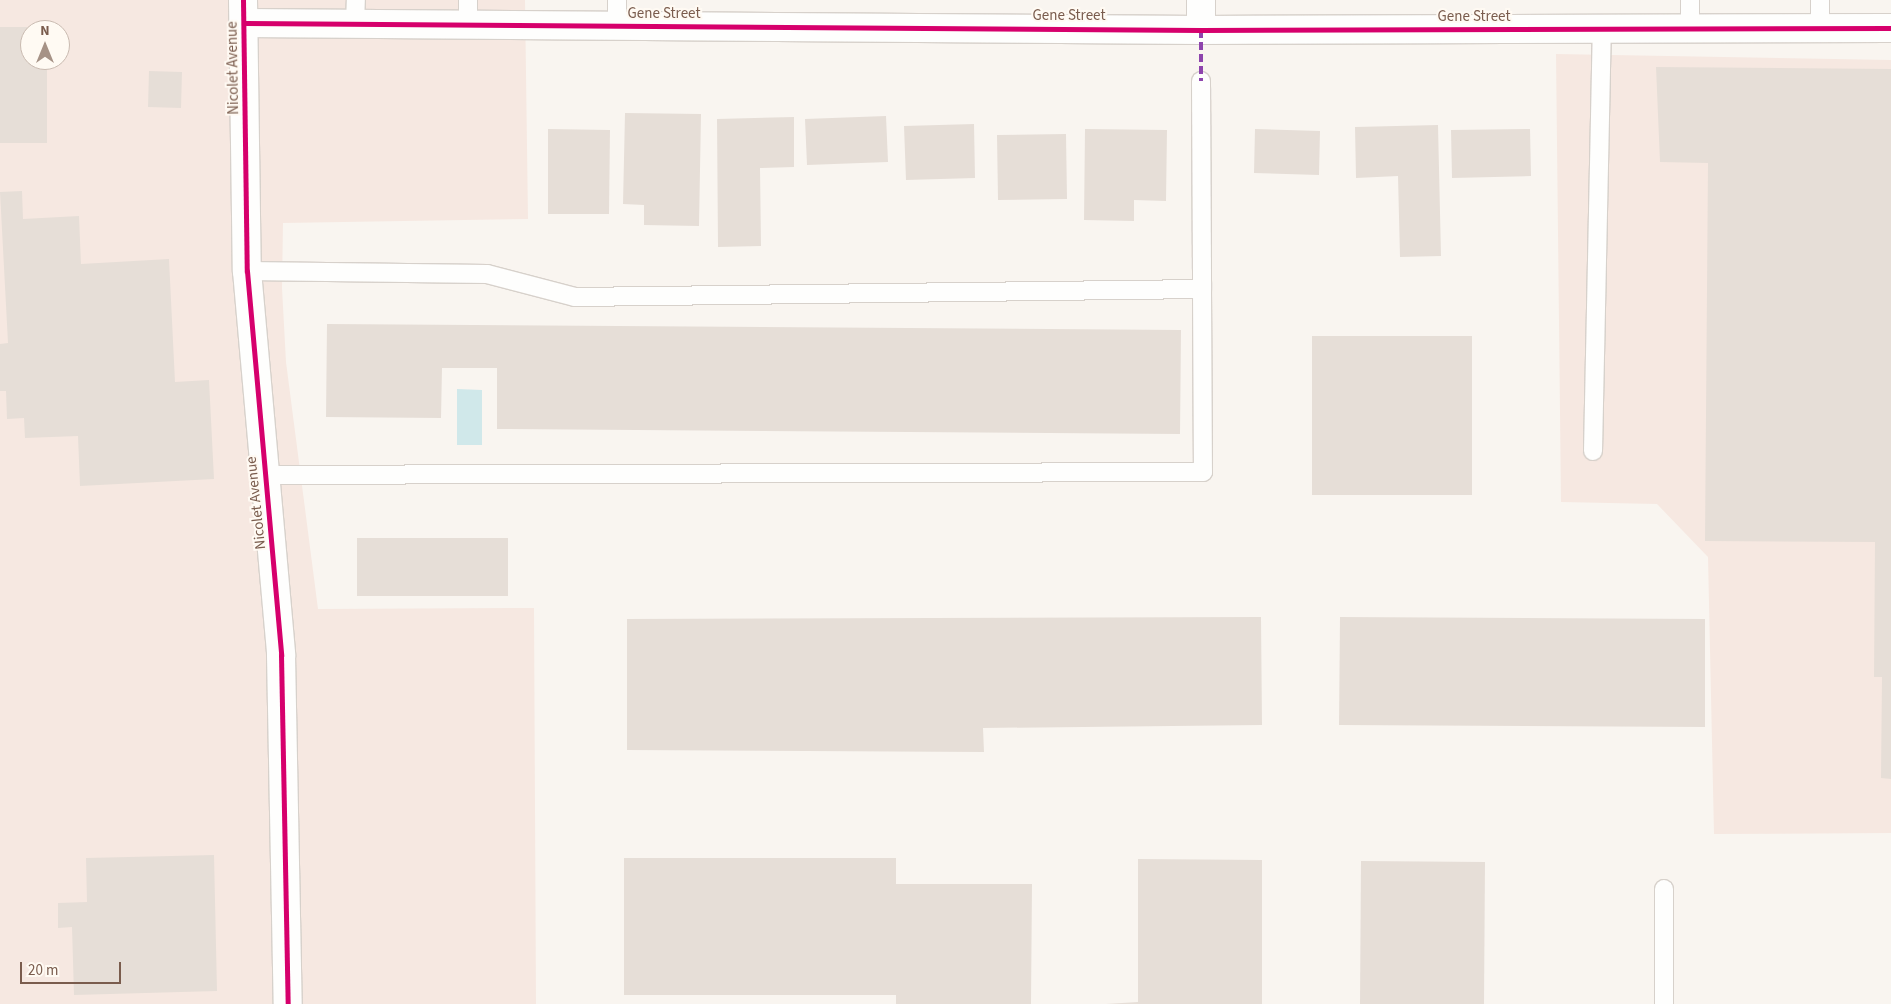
<!DOCTYPE html>
<style>
body{margin:0}
#map{position:relative;width:1891px;height:1004px;overflow:hidden;background:#f9f5f0;font-family:"Source Sans 3",sans-serif}
div>[style]{position:absolute}
[style*='--x']{left:calc(var(--x)*1px);top:calc(var(--y)*1px);width:calc(var(--w)*1px);rotate:calc(var(--a)*1deg)}
.commercial>*{inset:0;background:#f6e8e1}
.water>*{inset:0;background:#d0e8ea}
.building>*{inset:0;background:#e6ded7}
.roads{filter:drop-shadow(1px 0 #d7d1cb) drop-shadow(-1px 0 #d7d1cb) drop-shadow(0 1px #d7d1cb) drop-shadow(0 -1px #d7d1cb)}
.service>*{height:18px;margin:-9px;padding:0 9px;transform-origin:9px;border-radius:9px;background:#fefefd}
.minor>*{height:28px;margin:-14px;padding:0 14px;transform-origin:14px;border-radius:14px;background:#fefefd}
.quiet>*{height:4px;margin-top:-2px;transform-origin:0;background:repeating-linear-gradient(90deg,#8e44ad 0 8px,transparent 0 12px)}
.cycleway>*{height:5px;margin:-2.5px;padding:0 2.5px;transform-origin:2.5px;border-radius:2.5px;background:#d6006c}
span{translate:-50% -50%;white-space:nowrap;text-align:center;line-height:1.15;-webkit-text-stroke:4px #fffaf3;paint-order:stroke}
.street-label{font-size:15px;color:#7a5c4d}
.north{position:absolute;left:20px;top:20px;width:50px;height:50px;box-sizing:border-box;background:#fffaf3;border:1px solid #cabbb1;border-radius:50%;rotate:0deg;font-size:14px;font-weight:700;line-height:20px;text-align:center;color:#7a5c4d}
.north::after{content:'';display:block;margin:auto;width:18px;height:22px;background:#a69286;clip-path:polygon(50% 0,100% 100%,50% 72%,0 100%)}
.scale{position:absolute;left:20px;top:962px;width:101px;height:22px;box-sizing:border-box;border:2px solid #7a5c4d;border-top:0;padding-left:6px;font-size:15px;line-height:18px;white-space:nowrap;color:#7a5c4d;-webkit-text-stroke:4px #fffaf3;paint-order:stroke}
</style>
<div id="map">
<div class="commercial">
<i style="clip-path:polygon(evenodd,0 0,525px 0,528px 219px,283px 223px,282px 288px,286px 362px,318px 609px,534px 608px,536px 1004px,0 1004px,0 0,30px 30px,60px 30px,60px 60px,30px 60px,30px 30px)"></i>
<i style="clip-path:polygon(1556px 54px,1891px 60px,1891px 833px,1714px 834px,1708px 557px,1657px 504px,1561px 502px)"></i>
</div>
<div class="water">
<i style="clip-path:polygon(457px 389px,482px 390px,482px 445px,457px 445px)"></i>
</div>
<div class="building">
<i style="clip-path:polygon(0 27px,47px 27px,30px 30px,30px 60px,47px 60px,47px 143px,0 143px)"></i>
<i style="clip-path:polygon(1656px 67px,1891px 69px,1891px 779px,1881px 778px,1882px 677px,1874px 677px,1875px 542px,1705px 541px,1708px 163px,1660px 162px)"></i>
<i style="clip-path:polygon(149px 71px,182px 72px,181px 108px,148px 107px)"></i>
<i style="clip-path:polygon(625px 113px,701px 114px,699px 226px,644px 225px,644px 205px,623px 204px)"></i>
<i style="clip-path:polygon(886px 116px,888px 162px,807px 165px,805px 119px)"></i>
<i style="clip-path:polygon(794px 117px,794px 167px,760px 168px,761px 246px,718px 247px,717px 119px)"></i>
<i style="clip-path:polygon(974px 124px,975px 178px,906px 180px,904px 126px)"></i>
<i style="clip-path:polygon(1438px 125px,1441px 256px,1400px 257px,1398px 176px,1356px 178px,1355px 127px)"></i>
<i style="clip-path:polygon(548px 129px,610px 130px,609px 214px,548px 214px)"></i>
<i style="clip-path:polygon(1085px 129px,1167px 130px,1166px 201px,1134px 200px,1134px 221px,1084px 220px)"></i>
<i style="clip-path:polygon(1255px 129px,1320px 131px,1319px 175px,1254px 173px)"></i>
<i style="clip-path:polygon(1530px 129px,1531px 176px,1452px 178px,1451px 130px)"></i>
<i style="clip-path:polygon(1066px 134px,1067px 199px,998px 200px,997px 135px)"></i>
<i style="clip-path:polygon(22px 191px,23px 219px,79px 216px,81px 264px,169px 259px,175px 382px,209px 380px,214px 479px,80px 486px,78px 436px,25px 438px,24px 418px,7px 419px,6px 391px,0 391px,0 344px,8px 343px,0 192px)"></i>
<i style="clip-path:polygon(327px 324px,1181px 330px,1180px 434px,497px 429px,497px 368px,442px 368px,441px 418px,326px 417px)"></i>
<i style="clip-path:polygon(1312px 336px,1472px 336px,1472px 495px,1312px 495px)"></i>
<i style="clip-path:polygon(357px 538px,508px 538px,508px 596px,357px 596px)"></i>
<i style="clip-path:polygon(1261px 617px,1262px 725px,983px 728px,984px 752px,627px 750px,627px 619px)"></i>
<i style="clip-path:polygon(1340px 617px,1705px 619px,1705px 727px,1339px 725px)"></i>
<i style="clip-path:polygon(214px 855px,217px 991px,74px 995px,72px 927px,58px 928px,58px 903px,87px 902px,86px 858px)"></i>
<i style="clip-path:polygon(624px 858px,896px 858px,896px 884px,1032px 884px,1031px 1004px,896px 1004px,896px 995px,624px 995px)"></i>
<i style="clip-path:polygon(1138px 859px,1262px 860px,1262px 1004px,1106px 1004px,1138px 1002px)"></i>
<i style="clip-path:polygon(1361px 861px,1485px 862px,1484px 1004px,1360px 1004px)"></i>
</div>
<div class="roads">
<div class="service">
<i style="--x:617;--y:0;--w:26;--a:90"></i>
<i style="--x:1690;--y:0;--w:29;--a:90"></i>
<i style="--x:355;--y:24;--w:24;--a:-88"></i>
<i style="--x:468;--y:25;--w:25;--a:-90"></i>
<i style="--x:1820;--y:28;--w:28;--a:-90"></i>
<i style="--x:1201;--y:81;--w:208;--a:89.7"></i>
<i style="--x:247;--y:271;--w:240;--a:0.7"></i>
<i style="--x:487;--y:274;--w:91;--a:14.6"></i>
<i style="--x:575;--y:297;--w:627;--a:-0.73"></i>
<i style="--x:1202;--y:289;--w:183;--a:89.7"></i>
<i style="--x:1203;--y:472;--w:937;--a:179.82"></i>
<i style="--x:1593;--y:451;--w:422;--a:-88.8"></i>
<i style="--x:1664;--y:1004;--w:115;--a:-90"></i>
</div>
<div class="minor">
<i style="--x:243;--y:0;--w:271;--a:89.2"></i>
<i style="--x:247;--y:271;--w:386;--a:84.9"></i>
<i style="--x:281;--y:655;--w:349;--a:88.9"></i>
<i style="--x:1201;--y:0;--w:30;--a:90"></i>
<i style="--x:246;--y:23;--w:955;--a:0.42"></i>
<i style="--x:1201;--y:30;--w:690;--a:-0.17"></i>
</div>
</div>
<div class="quiet">
<i style="--x:1201;--y:30;--w:51;--a:90"></i>
</div>
<div class="cycleway">
<i style="--x:243;--y:0;--w:271;--a:89.2"></i>
<i style="--x:247;--y:271;--w:386;--a:84.9"></i>
<i style="--x:281;--y:655;--w:349;--a:88.9"></i>
<i style="--x:246;--y:23;--w:955;--a:0.42"></i>
<i style="--x:1201;--y:30;--w:690;--a:-0.17"></i>
</div>
<div class="street-label">
<span style="left:664px;top:14px">Gene Street</span>
<span style="left:1069px;top:16px">Gene Street</span>
<span style="left:1474px;top:17px">Gene Street</span>
<span style="left:233px;top:68px;rotate:-91deg">Nicolet Avenue</span>
<span style="left:256px;top:503px;rotate:-96deg">Nicolet Avenue</span>
</div>
<div class="north">N</div>
<div class="scale">20 m</div>
</div>
